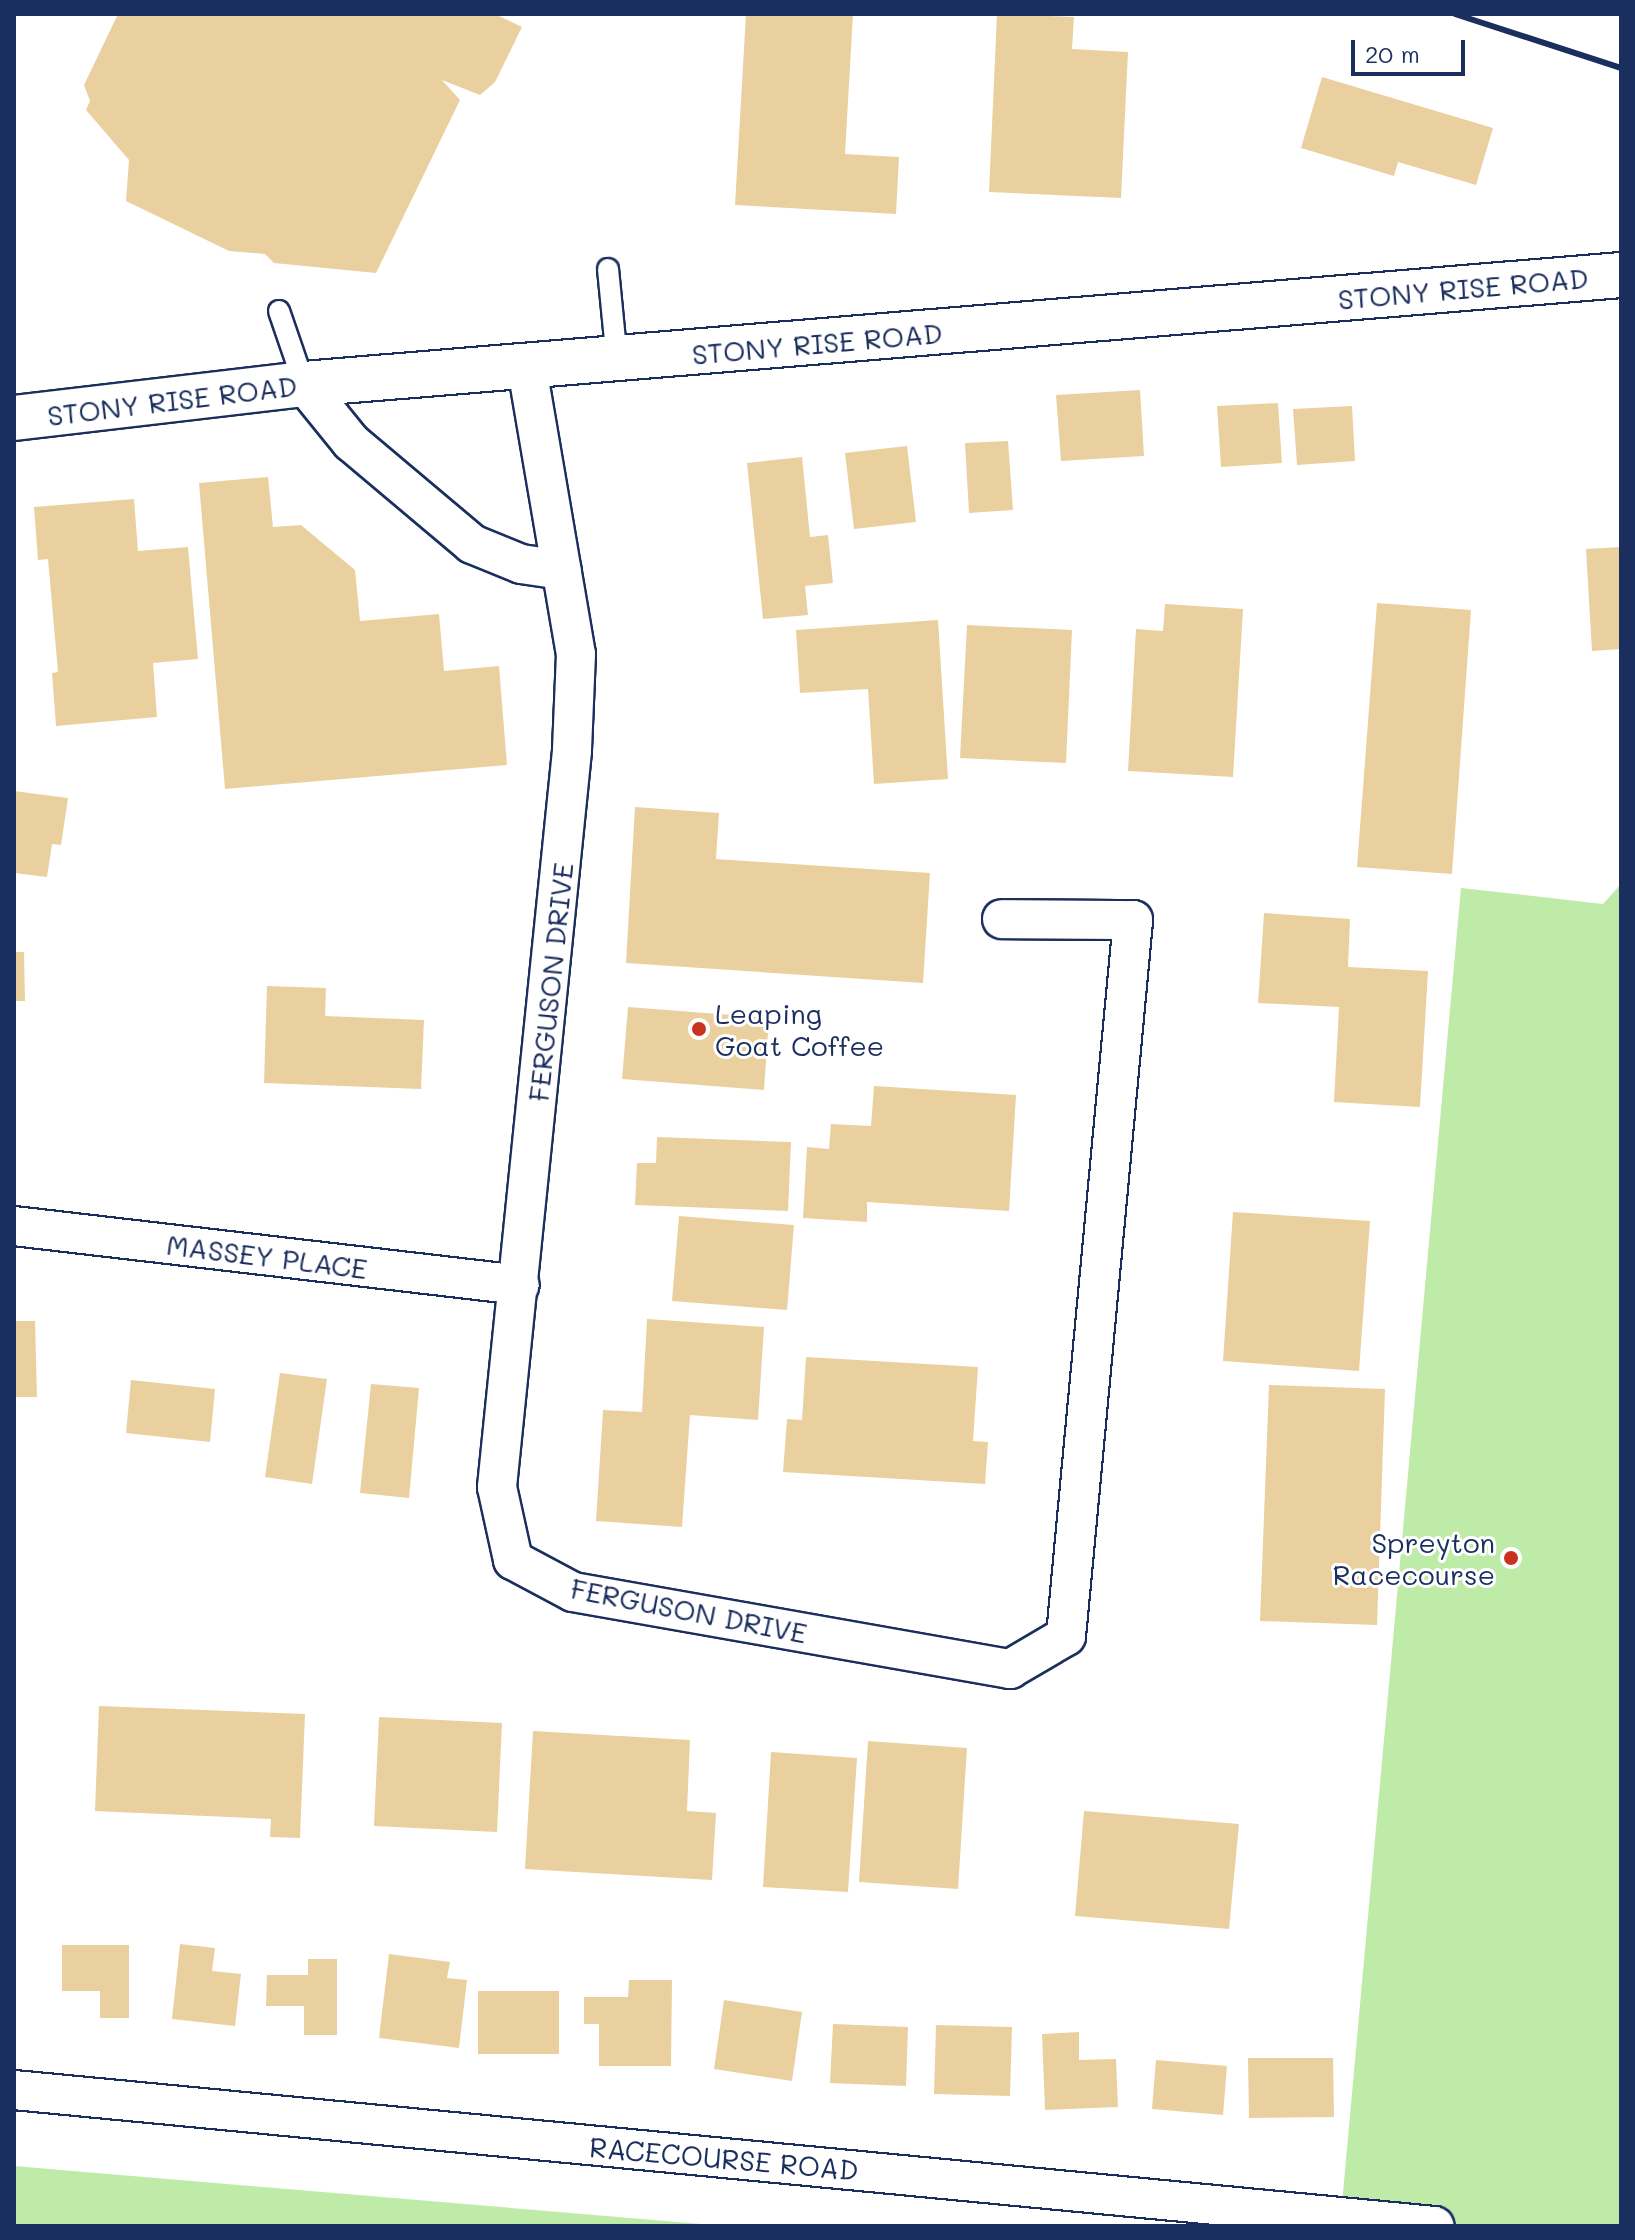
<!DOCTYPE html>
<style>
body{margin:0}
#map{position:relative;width:1635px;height:2240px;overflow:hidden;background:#fff;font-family:Mali,sans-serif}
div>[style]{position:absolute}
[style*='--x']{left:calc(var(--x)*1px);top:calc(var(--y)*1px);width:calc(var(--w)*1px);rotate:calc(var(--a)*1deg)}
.green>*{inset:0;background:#beeba8}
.building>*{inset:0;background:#ebd09f}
.roads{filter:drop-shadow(2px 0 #1b2f5e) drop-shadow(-2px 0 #1b2f5e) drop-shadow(0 2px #1b2f5e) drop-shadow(0 -2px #1b2f5e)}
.service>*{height:20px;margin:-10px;padding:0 10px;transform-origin:10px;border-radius:10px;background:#fff}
.minor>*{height:38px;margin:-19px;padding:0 19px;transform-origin:19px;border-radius:19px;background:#fff}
.primary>*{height:44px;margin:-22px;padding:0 22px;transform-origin:22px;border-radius:22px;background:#fff}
.rail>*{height:6px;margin:-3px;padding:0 3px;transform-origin:3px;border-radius:3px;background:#1b2f5e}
.dots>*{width:22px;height:22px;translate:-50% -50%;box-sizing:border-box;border:4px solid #fff;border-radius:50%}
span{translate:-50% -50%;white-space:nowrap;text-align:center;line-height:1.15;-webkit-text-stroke:6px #fff;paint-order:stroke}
.street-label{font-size:28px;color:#1b2f5e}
.poi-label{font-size:28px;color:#1b2f5e}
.left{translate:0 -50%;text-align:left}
.right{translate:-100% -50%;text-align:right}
.frame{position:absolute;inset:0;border:16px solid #1b2f5e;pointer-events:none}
.scale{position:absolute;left:1351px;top:40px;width:114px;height:36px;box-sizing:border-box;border:4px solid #1b2f5e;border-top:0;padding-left:10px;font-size:24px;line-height:28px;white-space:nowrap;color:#1b2f5e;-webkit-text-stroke:6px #fff;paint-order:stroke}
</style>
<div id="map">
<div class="green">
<i style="clip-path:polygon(1621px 884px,1621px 2226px,1340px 2226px,1461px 888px,1603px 904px)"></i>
<i style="clip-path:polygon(14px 2166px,725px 2226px,14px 2226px)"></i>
</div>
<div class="building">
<i style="clip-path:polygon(118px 14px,495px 14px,522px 27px,495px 82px,480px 95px,442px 80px,460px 100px,376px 273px,274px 263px,265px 254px,229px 251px,126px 201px,129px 160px,86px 110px,90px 101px,84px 85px)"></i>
<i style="clip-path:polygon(746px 14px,853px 14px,845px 154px,899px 157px,896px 214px,735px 205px)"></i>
<i style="clip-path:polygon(997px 14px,1074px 17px,1072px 49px,1128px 52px,1121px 198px,989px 192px)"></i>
<i style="clip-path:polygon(1322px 77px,1493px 128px,1476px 185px,1398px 162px,1394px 176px,1301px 148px)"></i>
<i style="clip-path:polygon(1140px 390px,1144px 456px,1061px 461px,1056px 395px)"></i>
<i style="clip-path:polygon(1278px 403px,1282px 463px,1221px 467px,1217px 406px)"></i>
<i style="clip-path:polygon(1352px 406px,1355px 461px,1297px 465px,1293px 409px)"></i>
<i style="clip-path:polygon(1008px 441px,1013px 510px,969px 513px,965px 443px)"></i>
<i style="clip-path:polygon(907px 446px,916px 522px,854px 529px,845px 453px)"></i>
<i style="clip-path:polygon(802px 457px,810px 537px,828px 535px,833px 583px,805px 586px,808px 615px,763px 619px,747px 463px)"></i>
<i style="clip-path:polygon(268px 477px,273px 527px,301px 525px,355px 570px,360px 621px,439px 614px,444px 671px,499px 666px,507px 765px,225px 789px,199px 483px)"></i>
<i style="clip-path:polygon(134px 499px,138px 551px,188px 547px,198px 659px,153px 663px,157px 717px,56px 726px,52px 673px,58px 672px,48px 559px,38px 560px,34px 507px)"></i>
<i style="clip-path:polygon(1621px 547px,1621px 649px,1592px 651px,1586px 549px)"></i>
<i style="clip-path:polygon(1377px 603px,1471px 610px,1452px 874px,1357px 867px)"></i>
<i style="clip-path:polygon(1165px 604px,1243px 609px,1233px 777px,1128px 771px,1136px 629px,1163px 631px)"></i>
<i style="clip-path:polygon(938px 620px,948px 779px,874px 784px,868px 689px,800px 693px,796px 630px)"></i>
<i style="clip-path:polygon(967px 625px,1072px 630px,1066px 763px,960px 758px)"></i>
<i style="clip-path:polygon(14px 791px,68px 798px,61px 845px,52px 844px,47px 877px,14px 873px)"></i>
<i style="clip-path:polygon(635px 807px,719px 813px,716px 859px,930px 873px,923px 983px,626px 963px)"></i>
<i style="clip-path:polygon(1264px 913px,1350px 919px,1348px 967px,1428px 971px,1420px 1107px,1334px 1102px,1339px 1007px,1258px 1003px)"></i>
<i style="clip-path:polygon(14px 952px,24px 952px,25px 1001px,14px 1001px)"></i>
<i style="clip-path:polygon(267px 986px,326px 988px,325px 1016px,424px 1020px,421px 1089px,264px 1083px)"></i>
<i style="clip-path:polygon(628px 1007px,769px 1018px,764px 1090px,622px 1079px)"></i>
<i style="clip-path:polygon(874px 1086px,1016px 1095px,1009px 1211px,867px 1202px,867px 1222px,803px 1218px,807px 1147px,829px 1149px,831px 1124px,871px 1126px)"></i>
<i style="clip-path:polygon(657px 1137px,791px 1142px,788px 1211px,635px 1205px,637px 1163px,656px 1163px)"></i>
<i style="clip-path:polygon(1233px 1212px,1370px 1221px,1359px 1371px,1223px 1361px)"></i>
<i style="clip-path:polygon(679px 1216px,794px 1225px,787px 1310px,672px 1301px)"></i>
<i style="clip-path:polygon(647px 1319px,764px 1327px,758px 1420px,690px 1415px,682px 1527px,596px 1521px,603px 1410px,642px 1412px)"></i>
<i style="clip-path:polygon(14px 1321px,35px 1321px,37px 1397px,14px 1397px)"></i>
<i style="clip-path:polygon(806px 1357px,978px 1367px,973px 1441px,988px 1442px,985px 1484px,783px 1472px,787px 1419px,802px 1420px)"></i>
<i style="clip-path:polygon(280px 1373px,327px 1379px,312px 1484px,265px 1477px)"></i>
<i style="clip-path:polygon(131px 1380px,215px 1389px,210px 1442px,126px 1433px)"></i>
<i style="clip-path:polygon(371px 1384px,419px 1388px,409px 1498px,360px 1493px)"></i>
<i style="clip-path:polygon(1269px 1385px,1385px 1389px,1377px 1625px,1260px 1621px)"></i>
<i style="clip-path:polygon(99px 1706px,305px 1714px,300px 1838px,270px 1837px,271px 1819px,95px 1811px)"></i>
<i style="clip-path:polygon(379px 1717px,502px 1723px,497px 1832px,374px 1826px)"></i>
<i style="clip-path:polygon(533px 1731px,690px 1740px,687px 1811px,716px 1813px,712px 1880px,525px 1869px)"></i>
<i style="clip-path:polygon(868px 1741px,967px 1748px,958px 1889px,859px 1882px)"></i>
<i style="clip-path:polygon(771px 1752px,857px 1758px,848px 1892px,763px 1887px)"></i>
<i style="clip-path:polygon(1084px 1811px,1239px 1824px,1229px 1929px,1075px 1916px)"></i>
<i style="clip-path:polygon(180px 1944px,215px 1948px,212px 1971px,241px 1974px,235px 2026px,172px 2019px)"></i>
<i style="clip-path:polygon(62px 1945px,129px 1945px,129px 2018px,100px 2018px,100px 1991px,62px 1991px)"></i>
<i style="clip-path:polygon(389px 1954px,450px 1962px,447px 1978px,467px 1980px,459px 2048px,379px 2038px)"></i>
<i style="clip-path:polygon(308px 1959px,337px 1959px,337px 2035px,304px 2035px,304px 2006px,266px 2006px,267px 1975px,308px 1975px)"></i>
<i style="clip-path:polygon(629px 1980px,672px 1980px,671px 2066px,599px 2066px,599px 2024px,584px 2024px,584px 1997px,628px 1997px)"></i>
<i style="clip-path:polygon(478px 1991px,559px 1991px,559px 2054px,478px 2054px)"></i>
<i style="clip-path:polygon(724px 2000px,802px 2012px,792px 2081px,714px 2069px)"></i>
<i style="clip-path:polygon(833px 2024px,908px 2027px,906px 2086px,830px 2083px)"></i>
<i style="clip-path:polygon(936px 2025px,1012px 2027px,1010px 2096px,934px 2094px)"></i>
<i style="clip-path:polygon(1079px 2032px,1079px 2060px,1116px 2059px,1118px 2107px,1045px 2110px,1042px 2034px)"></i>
<i style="clip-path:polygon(1248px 2058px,1333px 2058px,1334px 2117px,1249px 2118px)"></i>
<i style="clip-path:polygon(1156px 2060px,1227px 2066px,1223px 2115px,1152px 2109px)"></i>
</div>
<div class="roads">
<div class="service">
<i style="--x:608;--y:269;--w:91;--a:84.4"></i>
<i style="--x:279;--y:311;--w:77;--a:71.1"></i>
</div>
<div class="minor">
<i style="--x:527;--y:368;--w:290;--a:80.3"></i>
<i style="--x:576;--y:654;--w:97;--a:92.4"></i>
<i style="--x:572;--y:751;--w:740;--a:95.82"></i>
<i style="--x:497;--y:1487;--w:75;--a:77.6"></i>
<i style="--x:513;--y:1560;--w:68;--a:28.1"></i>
<i style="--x:573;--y:1592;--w:444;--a:10"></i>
<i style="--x:1010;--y:1669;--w:65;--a:-30.5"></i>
<i style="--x:1066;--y:1636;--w:719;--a:-84.65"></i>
<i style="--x:1133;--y:920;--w:131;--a:-179.6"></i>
<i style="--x:304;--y:384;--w:75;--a:51"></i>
<i style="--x:351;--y:442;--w:158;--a:40.1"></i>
<i style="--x:472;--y:544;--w:53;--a:22.2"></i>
<i style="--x:521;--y:564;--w:41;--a:8.3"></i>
<i style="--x:14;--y:1226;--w:509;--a:6.65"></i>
<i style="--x:14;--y:2090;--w:1427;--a:5.47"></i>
</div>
<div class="primary">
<i style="--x:14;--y:418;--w:292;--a:-6.7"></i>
<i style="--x:304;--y:384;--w:1322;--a:-4.73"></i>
</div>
</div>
<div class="rail">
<i style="--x:1455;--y:14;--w:175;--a:18"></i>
</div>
<div class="dots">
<i style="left:699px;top:1029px;background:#c8321e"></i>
<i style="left:1511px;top:1558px;background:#c8321e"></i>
</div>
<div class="street-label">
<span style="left:1463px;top:288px;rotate:-5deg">STONY RISE ROAD</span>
<span style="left:817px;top:343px;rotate:-5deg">STONY RISE ROAD</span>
<span style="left:172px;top:400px;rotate:-7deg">STONY RISE ROAD</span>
<span style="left:550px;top:982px;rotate:-84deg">FERGUSON DRIVE</span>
<span style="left:267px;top:1256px;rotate:7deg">MASSEY PLACE</span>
<span style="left:689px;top:1610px;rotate:11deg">FERGUSON DRIVE</span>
<span style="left:724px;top:2158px;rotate:5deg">RACECOURSE ROAD</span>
</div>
<div class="poi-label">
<span class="left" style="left:715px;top:1029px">Leaping<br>Goat Coffee</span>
<span class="right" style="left:1495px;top:1558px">Spreyton<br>Racecourse</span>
</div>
<div class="frame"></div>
<div class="scale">20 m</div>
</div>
